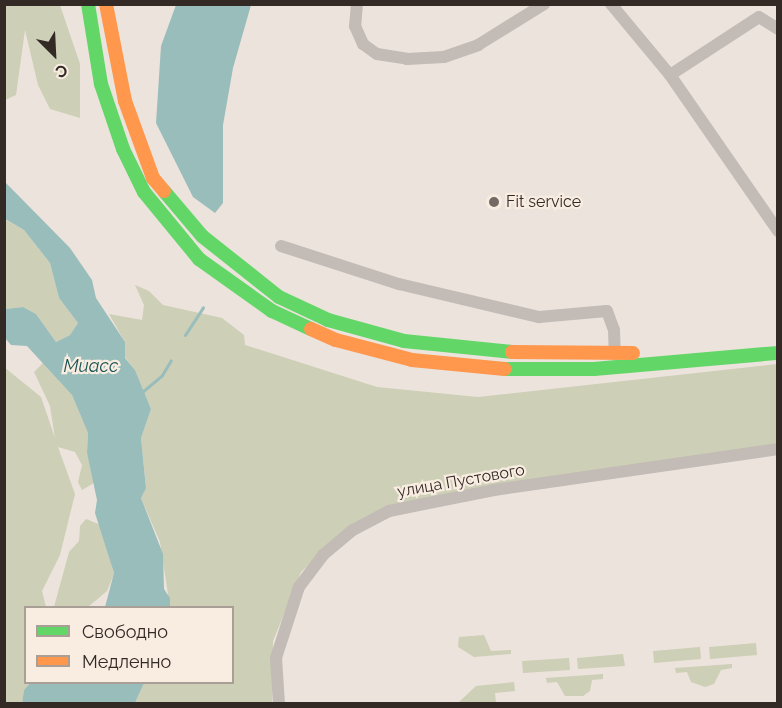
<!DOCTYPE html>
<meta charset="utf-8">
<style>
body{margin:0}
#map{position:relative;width:782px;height:708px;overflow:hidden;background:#ebe3dc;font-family:Raleway,sans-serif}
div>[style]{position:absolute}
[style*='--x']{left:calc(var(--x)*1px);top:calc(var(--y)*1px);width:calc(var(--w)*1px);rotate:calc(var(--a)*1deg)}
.green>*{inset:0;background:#cdcfb6}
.water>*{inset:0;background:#99bdbb}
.stream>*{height:3px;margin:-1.5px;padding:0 1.5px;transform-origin:1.5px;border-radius:1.5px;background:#99bdbb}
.street>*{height:12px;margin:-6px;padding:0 6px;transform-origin:6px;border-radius:6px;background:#c3bbb6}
.fast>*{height:14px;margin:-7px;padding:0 7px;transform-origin:7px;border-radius:7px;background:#63d668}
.slow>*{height:14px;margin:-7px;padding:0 7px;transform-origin:7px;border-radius:7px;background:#ff974d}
.dots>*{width:16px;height:16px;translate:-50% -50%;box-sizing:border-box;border:3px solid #f9ede2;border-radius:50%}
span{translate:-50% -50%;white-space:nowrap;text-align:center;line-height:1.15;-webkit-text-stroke:4.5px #f9ede2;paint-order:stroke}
.poi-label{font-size:16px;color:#332925}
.left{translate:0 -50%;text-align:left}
.street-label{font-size:16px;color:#332925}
.water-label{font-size:18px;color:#1b5354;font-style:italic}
.frame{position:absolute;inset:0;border:6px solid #332925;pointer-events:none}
.legend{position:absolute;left:24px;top:606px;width:210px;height:78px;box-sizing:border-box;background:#f9ede2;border:2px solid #aa9f96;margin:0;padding:8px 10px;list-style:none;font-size:18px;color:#332925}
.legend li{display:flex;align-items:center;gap:12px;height:30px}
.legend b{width:30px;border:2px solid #aa9f96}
.north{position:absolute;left:24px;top:24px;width:60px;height:60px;-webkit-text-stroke:4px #f9ede2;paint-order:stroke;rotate:156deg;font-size:16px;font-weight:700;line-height:24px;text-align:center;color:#332925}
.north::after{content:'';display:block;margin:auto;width:21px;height:27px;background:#332925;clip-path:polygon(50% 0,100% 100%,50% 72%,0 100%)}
</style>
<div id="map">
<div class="green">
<i style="clip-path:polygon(5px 4px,60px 5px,80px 64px,80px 118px,50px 109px,38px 85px,25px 30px,16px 95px,5px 100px)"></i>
<i style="clip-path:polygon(4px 219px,24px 230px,50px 263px,59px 298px,78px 323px,70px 335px,56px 342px,36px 314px,23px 307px,5px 309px)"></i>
<i style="clip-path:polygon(135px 285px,149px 291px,163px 305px,222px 318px,244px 335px,245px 345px,377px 387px,478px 397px,777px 364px,777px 444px,396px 504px,349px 526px,301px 572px,273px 641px,272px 703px,135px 703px,144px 683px,232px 682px,232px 608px,170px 607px,160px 542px,141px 498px,146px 487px,141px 438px,151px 409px,135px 370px,125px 357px,125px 342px,109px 314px,142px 320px,144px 305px)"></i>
<i style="clip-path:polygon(43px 363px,72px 395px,88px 433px,87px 453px,94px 483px,82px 490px,78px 482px,82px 465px,75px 452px,58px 447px,75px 494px,60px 555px,42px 591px,46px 607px,26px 608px,26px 682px,30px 683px,24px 690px,22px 703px,5px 703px,4px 367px,41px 397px,55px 438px,50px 406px,34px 372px)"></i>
<i style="clip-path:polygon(86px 519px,101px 525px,114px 574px,107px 591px,88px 607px,54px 607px,69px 552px,79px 541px,80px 526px)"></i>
<i style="clip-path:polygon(484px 635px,491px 651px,511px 650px,511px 654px,474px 657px,458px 647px,459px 637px)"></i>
<i style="clip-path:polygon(756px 643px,757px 655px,710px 659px,709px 647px)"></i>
<i style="clip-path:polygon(700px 647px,701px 659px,654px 663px,653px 651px)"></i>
<i style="clip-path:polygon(623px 654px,625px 666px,578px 669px,577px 658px)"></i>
<i style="clip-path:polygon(569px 658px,570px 670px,523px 673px,522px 661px)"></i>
<i style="clip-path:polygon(732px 664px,732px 668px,721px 670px,714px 684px,705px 687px,691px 682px,687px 672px,676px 673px,675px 668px)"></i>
<i style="clip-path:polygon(603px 674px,603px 679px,592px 680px,590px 691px,583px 696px,565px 696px,557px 682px,547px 683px,546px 678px)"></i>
<i style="clip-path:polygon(514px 682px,515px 691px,495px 693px,496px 703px,458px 703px,476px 686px)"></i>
</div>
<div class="water">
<i style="clip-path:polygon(176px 5px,251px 5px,233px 68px,223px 125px,223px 203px,215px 213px,193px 197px,156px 123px,161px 46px)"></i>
<i style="clip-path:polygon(5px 182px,70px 248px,92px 280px,96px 298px,125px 342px,125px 358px,135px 370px,151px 409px,141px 438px,146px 488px,141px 498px,163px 554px,164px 589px,170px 598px,170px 607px,105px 607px,114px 573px,95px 513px,97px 500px,87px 453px,88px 433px,72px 395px,27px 346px,11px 345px,5px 338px,5px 309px,23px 307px,36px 314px,56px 342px,70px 335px,78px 323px,59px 298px,50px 263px,24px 230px,5px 219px)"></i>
<i style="clip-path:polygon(30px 683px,144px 683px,135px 703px,22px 703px,24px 690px)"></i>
</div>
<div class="stream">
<i style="--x:185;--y:335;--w:33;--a:-57"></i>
<i style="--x:142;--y:392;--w:26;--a:-40"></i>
<i style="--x:162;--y:375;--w:17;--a:-59"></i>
</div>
<div class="street">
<i style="--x:357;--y:4;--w:22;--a:95"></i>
<i style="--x:355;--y:26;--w:20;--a:66"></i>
<i style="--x:363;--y:44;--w:17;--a:36"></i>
<i style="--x:377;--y:54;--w:30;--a:9"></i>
<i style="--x:407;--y:59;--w:37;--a:-3"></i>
<i style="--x:444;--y:57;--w:36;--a:-19"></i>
<i style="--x:478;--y:45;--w:78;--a:-31.8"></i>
<i style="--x:611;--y:4;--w:92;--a:50.3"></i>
<i style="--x:670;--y:75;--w:190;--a:55.3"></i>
<i style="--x:670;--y:75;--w:106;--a:-33.1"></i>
<i style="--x:759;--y:17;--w:22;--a:32"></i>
<i style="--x:281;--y:246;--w:124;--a:17.9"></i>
<i style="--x:399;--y:284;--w:144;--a:13.3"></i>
<i style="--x:539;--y:317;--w:68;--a:-5"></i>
<i style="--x:607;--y:311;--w:20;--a:70"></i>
<i style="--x:614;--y:330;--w:24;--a:88"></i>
<i style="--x:279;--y:704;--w:46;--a:-93.7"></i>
<i style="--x:276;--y:658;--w:75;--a:-72.1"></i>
<i style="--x:299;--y:587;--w:40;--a:-53"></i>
<i style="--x:323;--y:555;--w:39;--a:-40"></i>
<i style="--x:353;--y:530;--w:41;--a:-27.8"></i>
<i style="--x:389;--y:511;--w:107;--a:-11.3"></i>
<i style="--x:494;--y:490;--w:287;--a:-8.2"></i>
</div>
<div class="fast">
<i style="--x:88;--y:4;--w:81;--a:80.8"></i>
<i style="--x:101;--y:84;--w:69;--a:71.3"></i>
<i style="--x:123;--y:149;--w:48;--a:64"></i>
<i style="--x:144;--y:192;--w:87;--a:50.6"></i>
<i style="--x:199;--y:259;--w:90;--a:35.5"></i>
<i style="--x:272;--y:311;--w:43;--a:24.8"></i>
<i style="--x:164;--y:191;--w:59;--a:49.8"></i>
<i style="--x:202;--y:236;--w:98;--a:38.4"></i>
<i style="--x:279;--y:297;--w:54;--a:25.1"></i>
<i style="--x:328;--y:320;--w:79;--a:15.4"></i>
<i style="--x:404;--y:341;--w:109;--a:5.8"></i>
<i style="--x:505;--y:369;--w:89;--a:0"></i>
<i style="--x:594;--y:369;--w:185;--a:-5"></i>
</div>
<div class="slow">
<i style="--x:106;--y:4;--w:99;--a:78.9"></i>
<i style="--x:125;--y:101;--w:82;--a:70"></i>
<i style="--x:153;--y:178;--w:17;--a:50"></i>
<i style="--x:311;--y:329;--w:27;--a:24"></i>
<i style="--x:336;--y:340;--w:79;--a:14.7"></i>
<i style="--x:412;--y:360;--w:93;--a:5.5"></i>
<i style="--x:512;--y:352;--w:121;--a:0.5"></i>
</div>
<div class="dots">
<i style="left:494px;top:202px;background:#736a65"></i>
</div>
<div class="poi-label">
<span class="left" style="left:506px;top:202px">Fit service</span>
</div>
<div class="street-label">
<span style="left:461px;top:481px;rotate:-10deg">улица Пустового</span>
</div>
<div class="water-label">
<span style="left:91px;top:366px">Миасс</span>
</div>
<div class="frame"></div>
<ul class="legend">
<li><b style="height:8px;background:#63d668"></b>Свободно</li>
<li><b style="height:8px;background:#ff974d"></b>Медленно</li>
</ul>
<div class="north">С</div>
</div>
